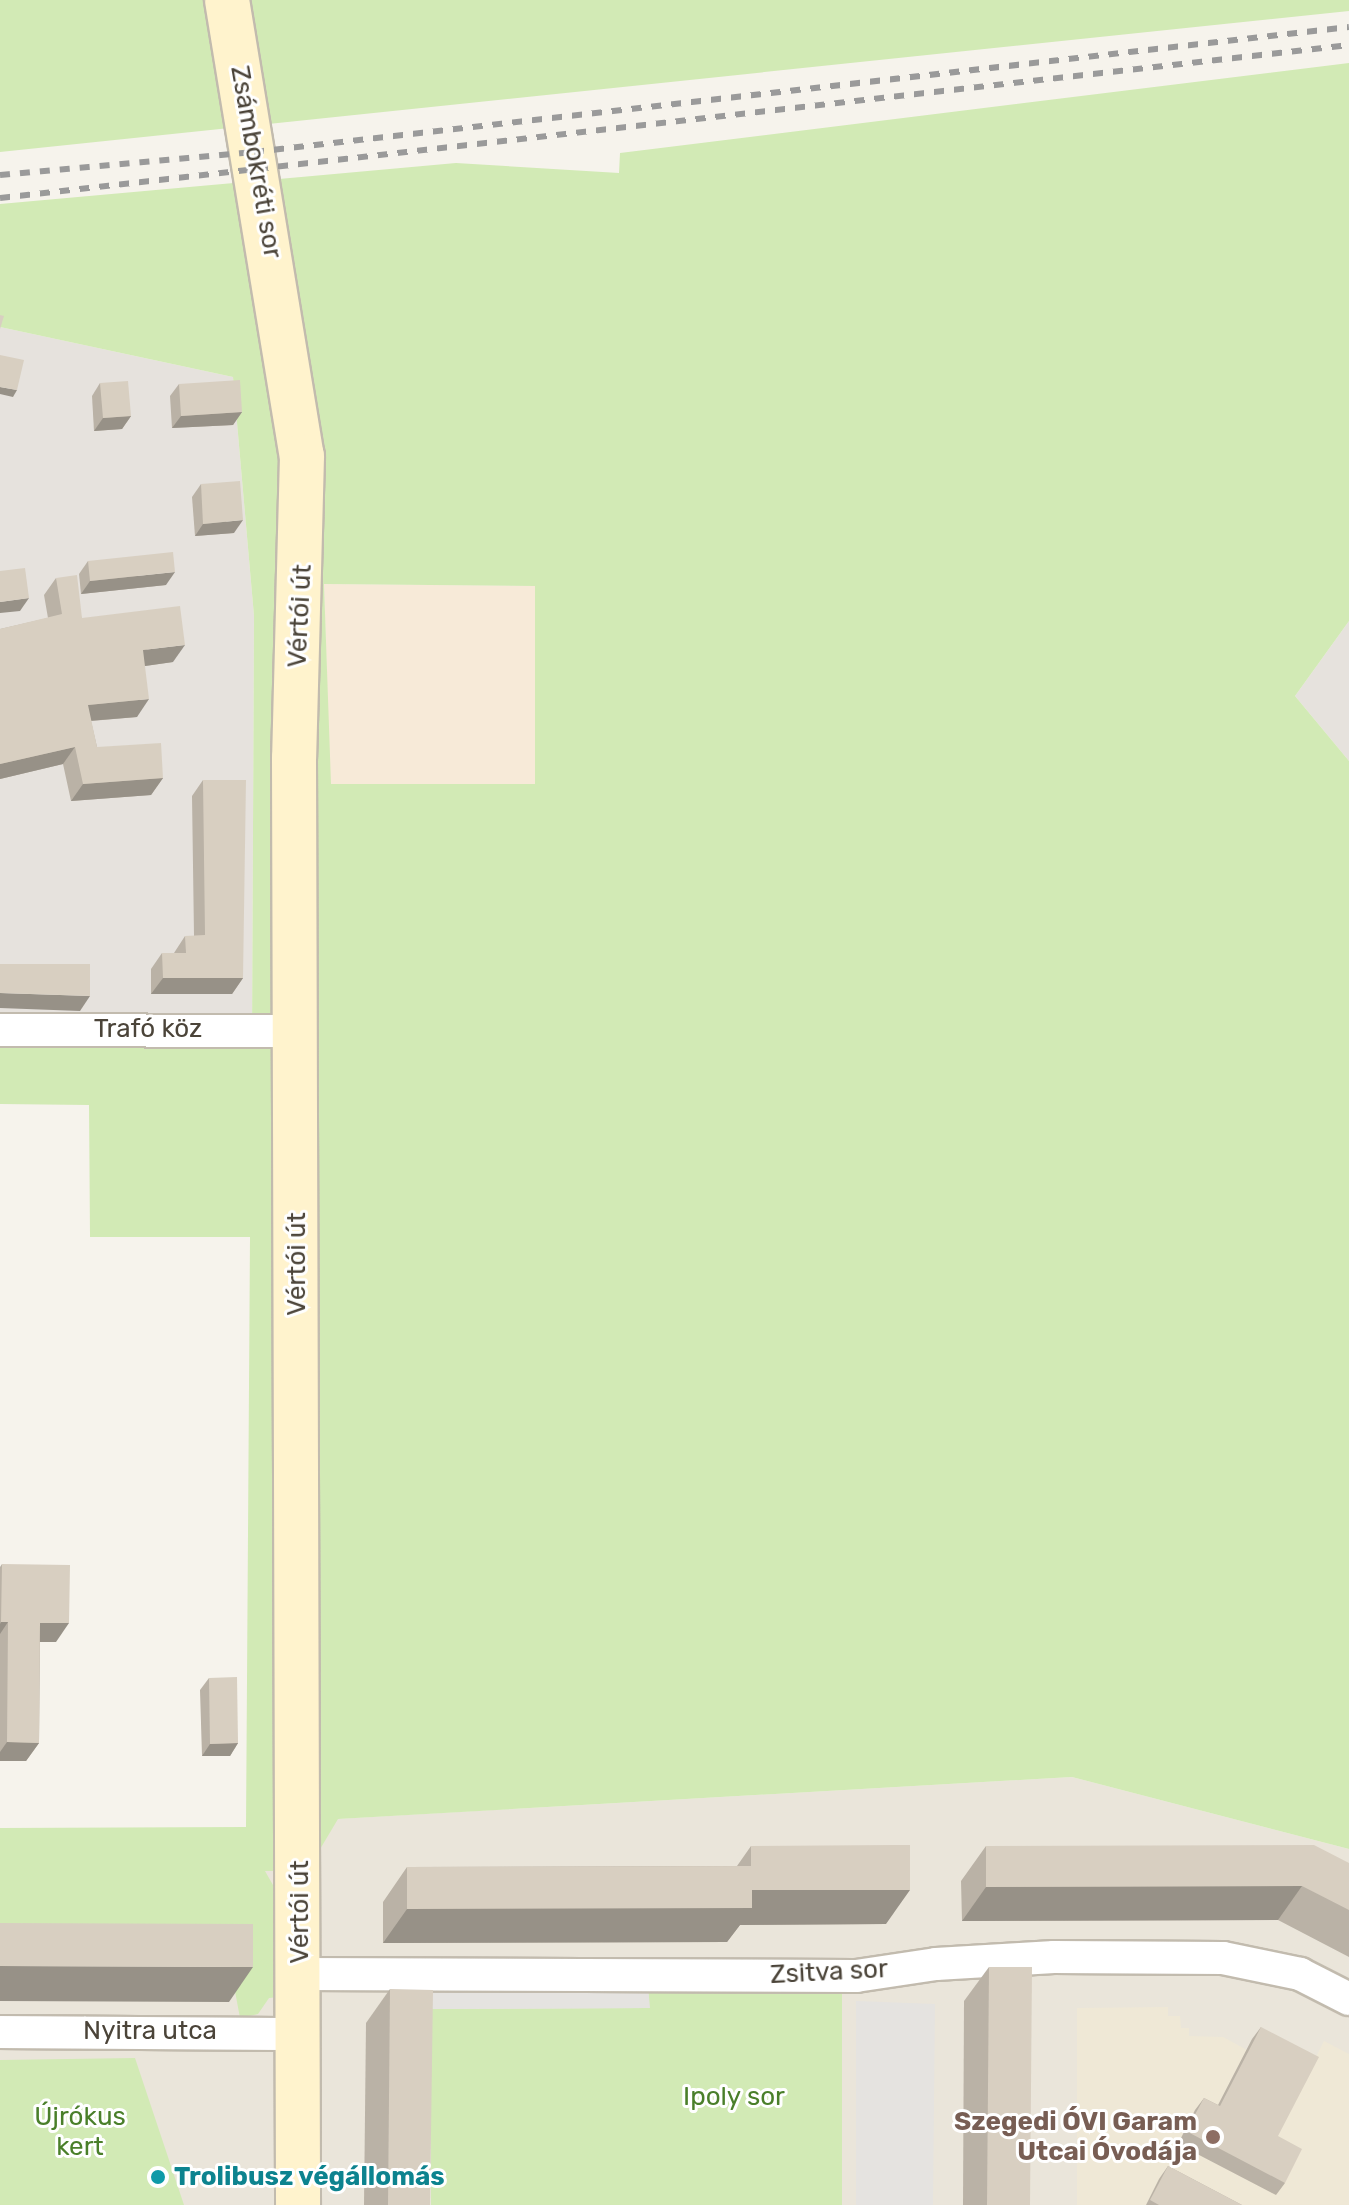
<!DOCTYPE html>
<meta charset="utf-8">
<style>
body{margin:0}
#map{position:relative;width:1349px;height:2205px;overflow:hidden;background:#f6f3ec;font-family:Rubik,sans-serif}
div>[style]{position:absolute}
[style*='--x']{left:calc(var(--x)*1px);top:calc(var(--y)*1px);width:calc(var(--w)*1px);rotate:calc(var(--a)*1deg)}
.residential>*{inset:0;background:#eae5da}
.commercial>*{inset:0;background:#f7ead8}
.industrial>*{inset:0;background:#e6e2dd}
.education>*{inset:0;background:#efe8d6}
.green>*{inset:0;background:#d2eab5}
.parking>*{inset:0;background:#e5e3e0}
.roads{filter:drop-shadow(2px 0 #c2bbae) drop-shadow(-2px 0 #c2bbae) drop-shadow(0 2px #c2bbae) drop-shadow(0 -2px #c2bbae)}
.street>*{height:32px;margin:-16px;padding:0 16px;transform-origin:16px;border-radius:16px;background:#fff}
.secondary>*{height:44px;margin:-22px;padding:0 22px;transform-origin:22px;border-radius:22px;background:#fff3cd}
.rail>*{height:6px;margin-top:-3px;transform-origin:0;background:repeating-linear-gradient(90deg,#9a9a9a 0 10px,transparent 0 20px)}
.wall>*{inset:0;background:#bab2a6}
.shaded-wall>*{inset:0;background:#979187}
.building>*{inset:0;background:#d8cfc1}
.dots>*{width:22px;height:22px;translate:-50% -50%;box-sizing:border-box;border:4px solid #fff;border-radius:50%}
span{translate:-50% -50%;white-space:nowrap;text-align:center;line-height:1.15;-webkit-text-stroke:6px #fff;paint-order:stroke}
.street-label{font-size:26px;color:#4b4439}
.park-label{font-size:26px;color:#4a7f2a}
.education-label{font-size:26px;color:#785e54;font-weight:700}
.right{translate:-100% -50%;text-align:right}
.culture-label{font-size:26px;color:#0d838f;font-weight:700}
.left{translate:0 -50%;text-align:left}
</style>
<div id="map">
<div class="residential">
<i style="clip-path:polygon(1072px 1777px,1349px 1849px,1349px 2205px,0 2205px,0 1869px,307px 1871px,337px 1819px)"></i>
</div>
<div class="commercial">
<i style="clip-path:polygon(324px 584px,535px 586px,536px 784px,330px 784px)"></i>
</div>
<div class="industrial">
<i style="clip-path:polygon(0 327px,233px 377px,254px 616px,252px 1040px,0 1043px)"></i>
<i style="clip-path:polygon(1349px 621px,1349px 761px,1295px 696px)"></i>
</div>
<div class="education">
<i style="clip-path:polygon(1168px 2007px,1168px 2016px,1180px 2016px,1181px 2028px,1189px 2028px,1189px 2036px,1223px 2037px,1247px 2050px,1252px 2039px,1310px 2069px,1324px 2041px,1349px 2054px,1349px 2205px,1077px 2205px,1077px 2008px)"></i>
</div>
<div class="green">
<i style="clip-path:polygon(0 0,1349px 0,1349px 11px,0 152px)"></i>
<i style="clip-path:polygon(evenodd,1349px 63px,1349px 621px,1295px 696px,1349px 761px,1349px 1849px,1072px 1777px,338px 1819px,307px 1871px,265px 1871px,286px 1908px,279px 1997px,269px 1998px,258px 2014px,240px 2018px,229px 1959px,0 1958px,0 1828px,246px 1827px,250px 1237px,90px 1237px,89px 1105px,0 1104px,0 1043px,252px 1040px,254px 616px,233px 377px,0 327px,0 204px,456px 163px,619px 173px,620px 153px,1349px 63px,324px 584px,535px 586px,535px 784px,331px 784px,324px 584px)"></i>
<i style="clip-path:polygon(648px 1988px,842px 1990px,842px 2205px,431px 2205px,431px 2009px,649px 2008px)"></i>
<i style="clip-path:polygon(135px 2058px,184px 2205px,0 2205px,0 2060px)"></i>
</div>
<div class="parking">
<i style="clip-path:polygon(430px 1974px,647px 1975px,650px 2008px,431px 2009px)"></i>
<i style="clip-path:polygon(856px 2001px,935px 2004px,933px 2205px,856px 2205px)"></i>
</div>
<div class="roads">
<div class="street">
<i style="--x:0;--y:1030;--w:296;--a:0.2"></i>
<i style="--x:300;--y:1974;--w:556;--a:0.21"></i>
<i style="--x:856;--y:1976;--w:81;--a:-8.5"></i>
<i style="--x:936;--y:1964;--w:118;--a:-3.4"></i>
<i style="--x:1054;--y:1957;--w:169;--a:0.3"></i>
<i style="--x:1223;--y:1958;--w:79;--a:11.7"></i>
<i style="--x:1300;--y:1974;--w:55;--a:27"></i>
<i style="--x:0;--y:2032;--w:300;--a:0.4"></i>
</div>
<div class="secondary">
<i style="--x:227;--y:0;--w:462;--a:80.7"></i>
<i style="--x:302;--y:456;--w:302;--a:91.5"></i>
<i style="--x:294;--y:758;--w:1447;--a:89.84"></i>
</div>
</div>
<div class="rail">
<i style="--x:0;--y:175;--w:255;--a:-5.2"></i>
<i style="--x:254;--y:152;--w:1102;--a:-6.51"></i>
<i style="--x:0;--y:198;--w:1358;--a:-6.47"></i>
</div>
<div class="wall">
<i style="clip-path:polygon(100px 383px,131px 416px,122px 429px,94px 431px,92px 396px)"></i>
<i style="clip-path:polygon(179px 384px,242px 412px,233px 425px,172px 428px,170px 396px)"></i>
<i style="clip-path:polygon(201px 484px,234px 533px,195px 536px,192px 497px)"></i>
<i style="clip-path:polygon(88px 561px,166px 585px,81px 594px,79px 574px)"></i>
<i style="clip-path:polygon(56px 578px,82px 618px,173px 662px,145px 666px,137px 717px,91px 721px,97px 747px,163px 778px,151px 795px,71px 801px,63px 764px,0 779px,0 629px,48px 618px,44px 595px)"></i>
<i style="clip-path:polygon(203px 780px,243px 978px,232px 994px,151px 994px,151px 969px,162px 953px,174px 953px,185px 936px,194px 936px,192px 796px)"></i>
<i style="clip-path:polygon(2px 1564px,56px 1642px,40px 1642px,39px 1743px,26px 1761px,0 1761px,0 1567px)"></i>
<i style="clip-path:polygon(209px 1678px,238px 1743px,230px 1756px,202px 1756px,200px 1690px)"></i>
<i style="clip-path:polygon(751px 1846px,886px 1924px,740px 1925px,727px 1942px,383px 1943px,383px 1902px,407px 1867px,737px 1866px)"></i>
<i style="clip-path:polygon(986px 1846px,1349px 1863px,1349px 1957px,1278px 1920px,962px 1921px,961px 1881px)"></i>
<i style="clip-path:polygon(989px 1967px,1030px 2205px,963px 2205px,964px 2001px)"></i>
<i style="clip-path:polygon(390px 1989px,430px 2205px,364px 2205px,366px 2023px)"></i>
<i style="clip-path:polygon(1261px 2027px,1285px 2183px,1276px 2195px,1178px 2144px,1195px 2110px,1204px 2098px,1218px 2105px,1252px 2039px)"></i>
<i style="clip-path:polygon(1168px 2166px,1242px 2205px,1146px 2205px,1159px 2179px)"></i>
</div>
<div class="shaded-wall">
<i style="clip-path:polygon(0 387px,17px 390px,13px 397px,0 394px)"></i>
<i style="clip-path:polygon(242px 412px,233px 425px,172px 428px,181px 416px)"></i>
<i style="clip-path:polygon(131px 416px,122px 429px,94px 431px,103px 418px)"></i>
<i style="clip-path:polygon(243px 520px,234px 533px,195px 536px,203px 524px)"></i>
<i style="clip-path:polygon(175px 572px,166px 585px,81px 594px,90px 581px)"></i>
<i style="clip-path:polygon(29px 598px,20px 611px,0 613px,0 602px)"></i>
<i style="clip-path:polygon(185px 645px,173px 662px,131px 668px,143px 650px)"></i>
<i style="clip-path:polygon(149px 699px,137px 717px,76px 722px,88px 705px)"></i>
<i style="clip-path:polygon(75px 747px,63px 764px,0 779px,0 764px)"></i>
<i style="clip-path:polygon(163px 778px,151px 795px,71px 801px,83px 784px)"></i>
<i style="clip-path:polygon(163px 978px,243px 978px,232px 994px,151px 994px)"></i>
<i style="clip-path:polygon(0 993px,90px 996px,80px 1011px,0 1008px)"></i>
<i style="clip-path:polygon(1px 1622px,8px 1622px,0 1634px,0 1624px)"></i>
<i style="clip-path:polygon(40px 1623px,69px 1623px,56px 1642px,27px 1642px)"></i>
<i style="clip-path:polygon(7px 1742px,39px 1743px,26px 1761px,0 1761px,0 1752px)"></i>
<i style="clip-path:polygon(238px 1743px,230px 1756px,202px 1756px,210px 1744px)"></i>
<i style="clip-path:polygon(1302px 1886px,1278px 1920px,962px 1921px,986px 1887px)"></i>
<i style="clip-path:polygon(752px 1890px,910px 1890px,886px 1924px,740px 1925px,727px 1942px,383px 1943px,407px 1909px)"></i>
<i style="clip-path:polygon(0 1966px,253px 1967px,229px 2002px,0 2001px)"></i>
</div>
<div class="building">
<i style="clip-path:polygon(0 315px,4px 316px,0 329px)"></i>
<i style="clip-path:polygon(0 355px,24px 360px,17px 390px,0 387px)"></i>
<i style="clip-path:polygon(240px 380px,242px 412px,181px 416px,179px 384px)"></i>
<i style="clip-path:polygon(128px 381px,131px 416px,103px 418px,100px 383px)"></i>
<i style="clip-path:polygon(240px 481px,243px 520px,203px 524px,201px 484px)"></i>
<i style="clip-path:polygon(173px 552px,175px 572px,90px 581px,88px 561px)"></i>
<i style="clip-path:polygon(25px 568px,29px 598px,0 602px,0 571px)"></i>
<i style="clip-path:polygon(77px 575px,82px 618px,180px 606px,185px 645px,143px 650px,149px 699px,88px 705px,97px 747px,161px 743px,163px 778px,83px 784px,75px 747px,0 764px,0 629px,62px 614px,56px 578px)"></i>
<i style="clip-path:polygon(203px 780px,246px 780px,243px 978px,163px 978px,162px 953px,186px 953px,185px 936px,205px 935px)"></i>
<i style="clip-path:polygon(0 964px,90px 964px,90px 996px,0 993px)"></i>
<i style="clip-path:polygon(2px 1564px,70px 1565px,69px 1623px,40px 1623px,39px 1743px,7px 1742px,8px 1622px,1px 1622px)"></i>
<i style="clip-path:polygon(237px 1677px,238px 1743px,210px 1744px,209px 1678px)"></i>
<i style="clip-path:polygon(910px 1845px,910px 1890px,752px 1890px,752px 1908px,407px 1909px,407px 1867px,751px 1866px,751px 1846px)"></i>
<i style="clip-path:polygon(1314px 1845px,1349px 1863px,1349px 1910px,1302px 1886px,986px 1887px,986px 1846px)"></i>
<i style="clip-path:polygon(0 1923px,253px 1924px,253px 1967px,0 1966px)"></i>
<i style="clip-path:polygon(989px 1967px,1032px 1967px,1030px 2205px,987px 2205px)"></i>
<i style="clip-path:polygon(390px 1989px,433px 1990px,430px 2205px,388px 2205px)"></i>
<i style="clip-path:polygon(1261px 2027px,1319px 2057px,1278px 2136px,1302px 2149px,1285px 2183px,1186px 2131px,1204px 2098px,1220px 2106px)"></i>
<i style="clip-path:polygon(1168px 2166px,1242px 2205px,1159px 2205px,1150px 2200px)"></i>
</div>
<div class="dots">
<i style="left:1213px;top:2137px;background:#8d6e63"></i>
<i style="left:158px;top:2177px;background:#0f9aa8"></i>
</div>
<div class="street-label">
<span style="left:256px;top:162px;rotate:80deg">Zsámbokréti sor</span>
<span style="left:300px;top:616px;rotate:-87deg">Vértói út</span>
<span style="left:148px;top:1029px">Trafó köz</span>
<span style="left:297px;top:1264px;rotate:-90deg">Vértói út</span>
<span style="left:300px;top:1912px;rotate:-90deg">Vértói út</span>
<span style="left:829px;top:1972px;rotate:-3deg">Zsitva sor</span>
<span style="left:150px;top:2031px">Nyitra utca</span>
</div>
<div class="park-label">
<span style="left:734px;top:2097px">Ipoly sor</span>
<span style="left:80px;top:2132px">Újrókus<br>kert</span>
</div>
<div class="education-label">
<span class="right" style="left:1197px;top:2137px">Szegedi ÓVI Garam<br>Utcai Óvodája</span>
</div>
<div class="culture-label">
<span class="left" style="left:174px;top:2177px">Trolibusz végállomás</span>
</div>
</div>
